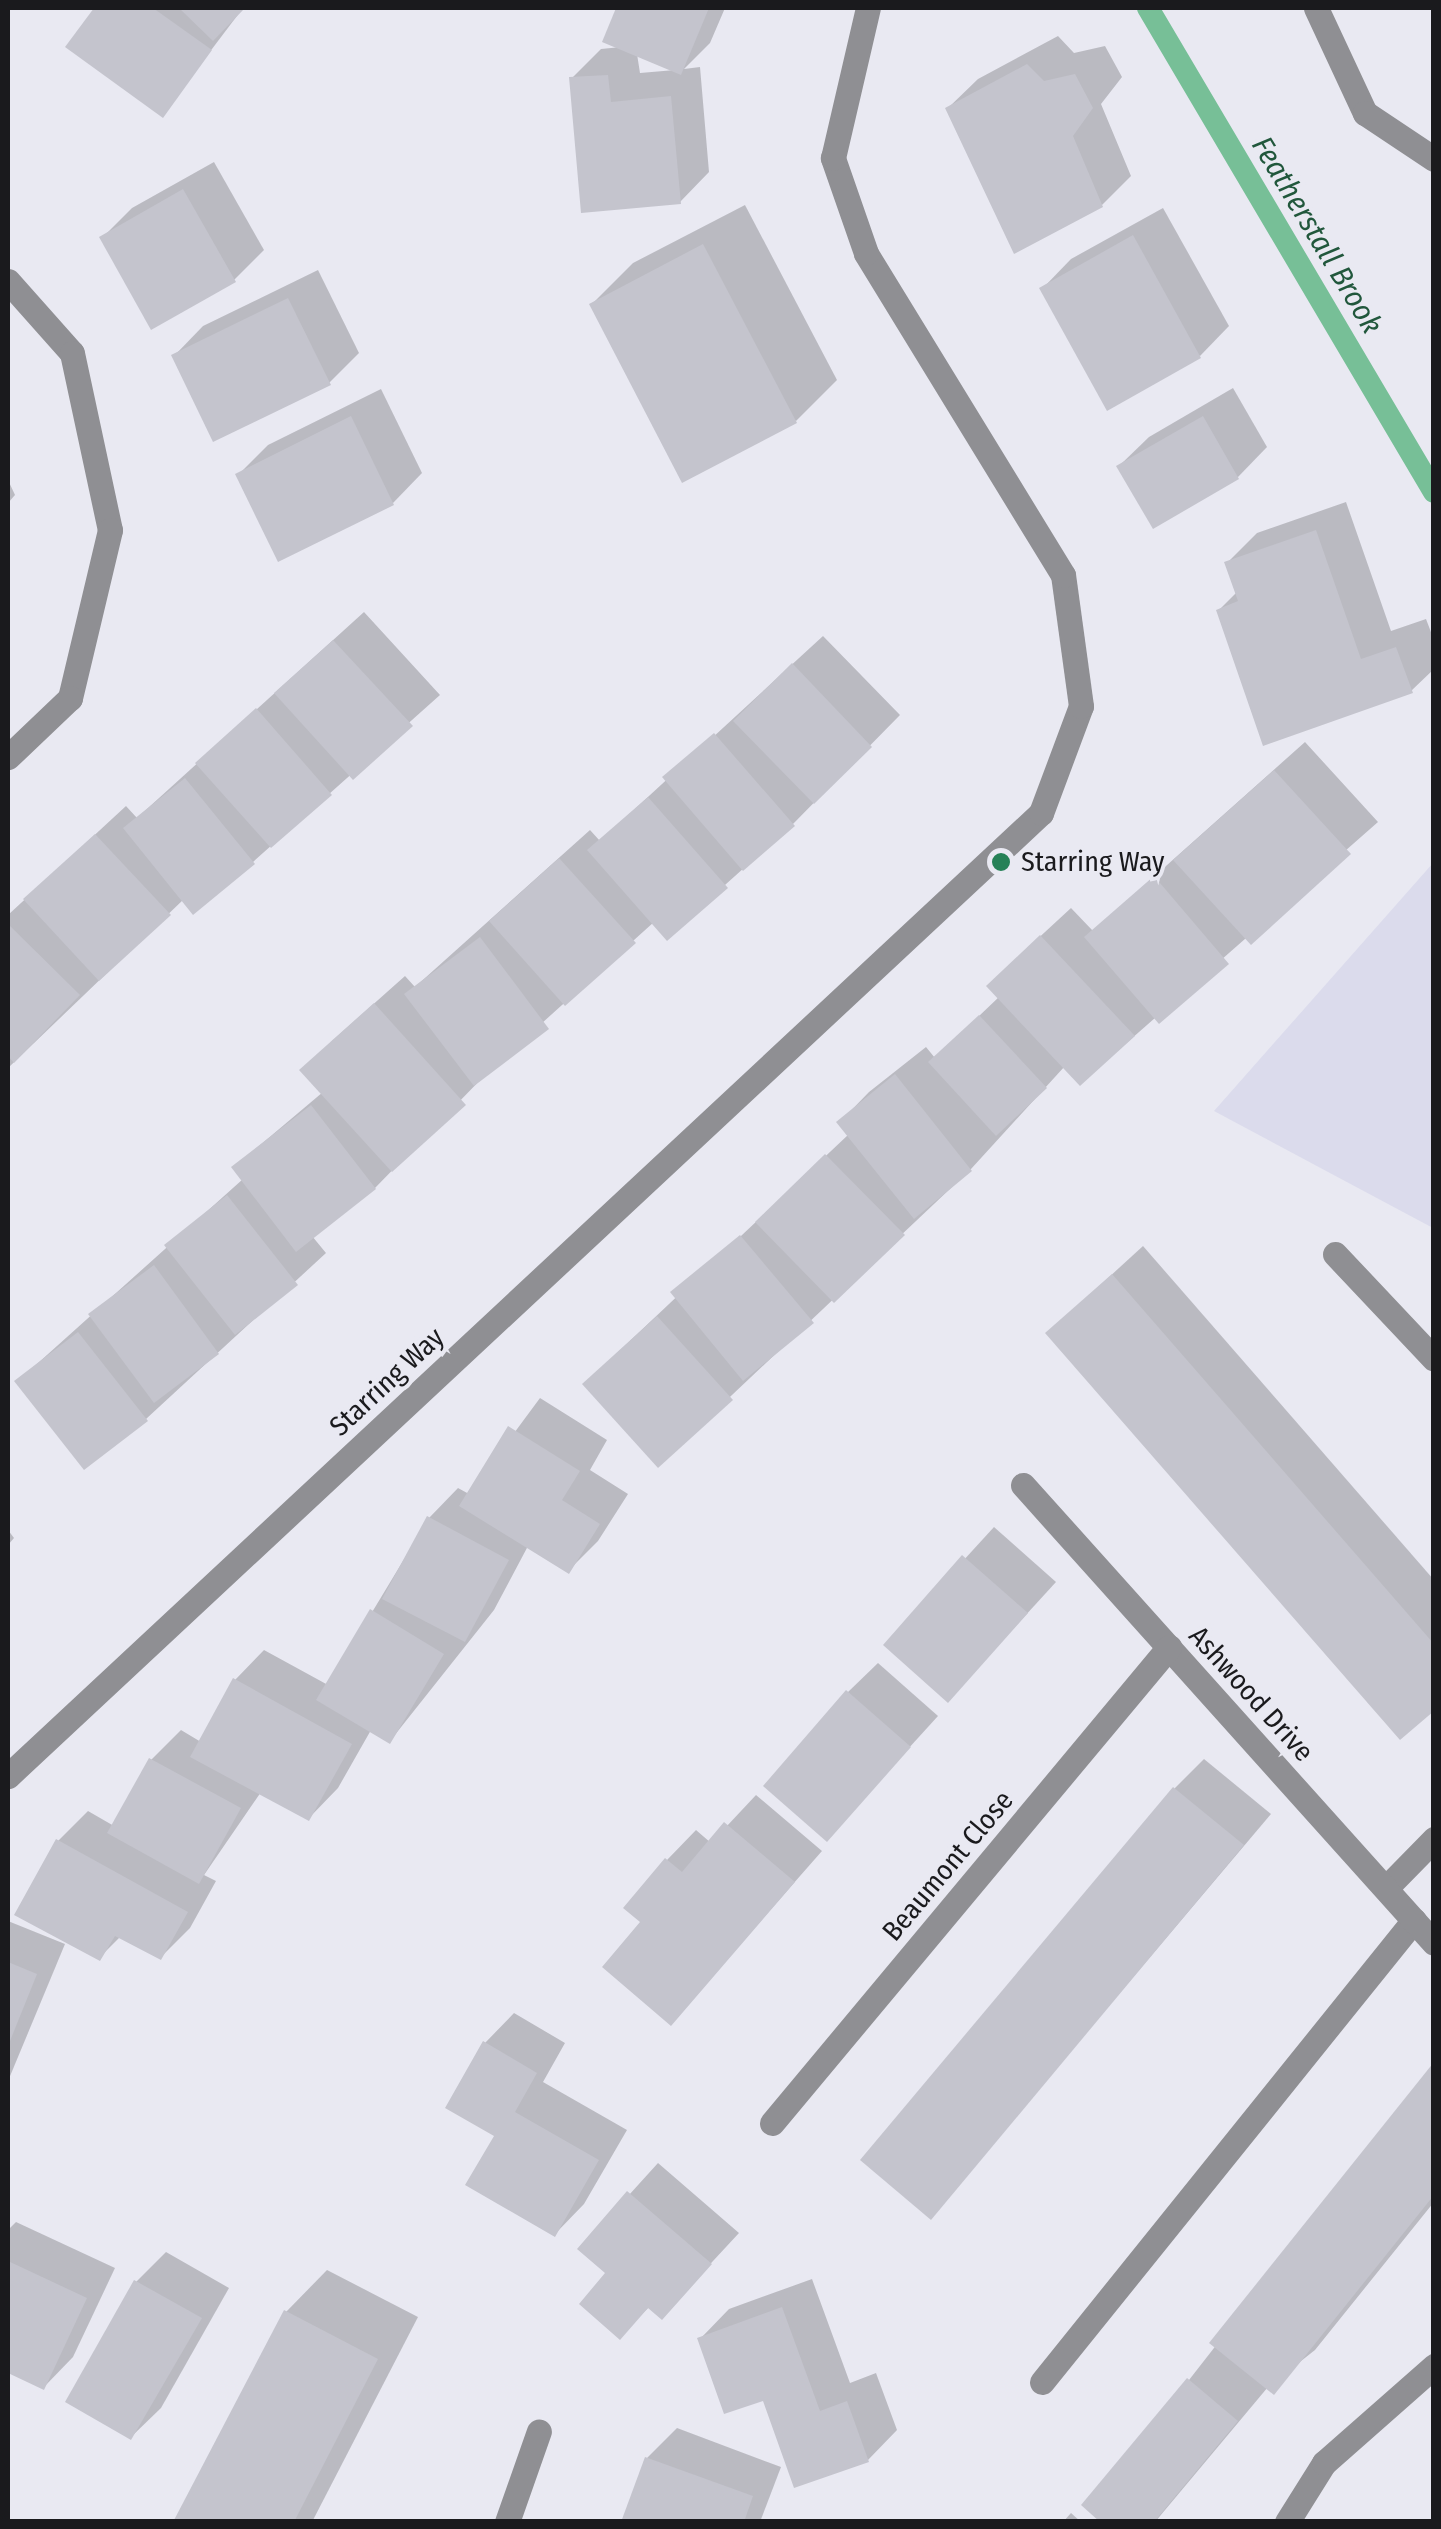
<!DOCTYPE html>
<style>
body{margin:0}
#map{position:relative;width:1441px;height:2529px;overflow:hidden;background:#e9e9f2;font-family:"Fira Sans Condensed",sans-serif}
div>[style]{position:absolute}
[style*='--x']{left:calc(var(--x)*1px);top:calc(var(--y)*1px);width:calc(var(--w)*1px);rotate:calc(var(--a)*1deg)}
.built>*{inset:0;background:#dbdbec}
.shadow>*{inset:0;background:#0003}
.stream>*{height:22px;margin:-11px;padding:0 11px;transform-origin:11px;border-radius:11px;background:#77bf97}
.building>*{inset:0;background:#c4c4cd}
.lane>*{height:25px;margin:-12.5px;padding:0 12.5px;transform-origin:12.5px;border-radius:12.5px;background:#8f8f93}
.street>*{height:25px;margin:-12.5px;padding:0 12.5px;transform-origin:12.5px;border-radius:12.5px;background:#8f8f93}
.dots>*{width:28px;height:28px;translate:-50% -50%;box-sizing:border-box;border:5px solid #e9e9f2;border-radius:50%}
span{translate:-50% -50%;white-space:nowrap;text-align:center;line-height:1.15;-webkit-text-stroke:8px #e9e9f2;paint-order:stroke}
.poi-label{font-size:28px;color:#1a1a1d}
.left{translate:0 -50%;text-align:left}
.street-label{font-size:28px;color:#1a1a1d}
.water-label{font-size:30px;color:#21573c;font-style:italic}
.frame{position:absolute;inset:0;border:10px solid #1a1a1d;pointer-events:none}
</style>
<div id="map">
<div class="built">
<i style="clip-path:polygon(1433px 863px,1433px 1228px,1214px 1111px)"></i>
</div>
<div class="shadow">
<i style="clip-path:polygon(97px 8px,243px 8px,162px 115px,68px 46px)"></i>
<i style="clip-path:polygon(evenodd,619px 8px,725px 8px,710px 43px,684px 69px,700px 67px,709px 172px,680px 202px,572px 78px,601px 49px,621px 47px,605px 41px,619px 8px,637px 54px,675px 70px,640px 73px,637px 54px)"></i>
<i style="clip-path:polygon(1058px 36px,1074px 53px,1105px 46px,1122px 77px,1101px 104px,1131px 176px,1102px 205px,948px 108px,978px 79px)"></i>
<i style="clip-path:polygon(214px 162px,264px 250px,234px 280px,103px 237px,132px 208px)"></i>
<i style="clip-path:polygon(745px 205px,837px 380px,796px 421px,592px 304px,633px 263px)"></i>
<i style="clip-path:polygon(1163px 208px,1229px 326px,1200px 356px,1042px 289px,1071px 259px)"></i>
<i style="clip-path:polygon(318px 270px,359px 353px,329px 383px,174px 356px,203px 326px)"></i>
<i style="clip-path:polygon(1233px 388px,1267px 447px,1238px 477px,1119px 466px,1149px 437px)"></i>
<i style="clip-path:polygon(381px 389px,422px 473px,393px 503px,238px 475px,268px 445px)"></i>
<i style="clip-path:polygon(8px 480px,15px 495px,8px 503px)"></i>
<i style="clip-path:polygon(1346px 502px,1391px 631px,1426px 619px,1434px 640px,1434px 669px,1411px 691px,1218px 611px,1237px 592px,1227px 563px,1257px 533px)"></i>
<i style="clip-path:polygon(364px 612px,440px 695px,253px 862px,184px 899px,8px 1068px,8px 915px,126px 806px,137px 818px)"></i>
<i style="clip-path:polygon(823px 636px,900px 715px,793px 824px,667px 937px,654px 922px,490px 1070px,375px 1188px,312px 1236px,326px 1253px,146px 1419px,18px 1381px,243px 1179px,234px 1167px,323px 1092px,332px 1041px,405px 976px,415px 987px,590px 830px,600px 841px)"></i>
<i style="clip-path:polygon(1305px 742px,1378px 822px,1081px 1083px,1065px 1066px,971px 1169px,658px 1465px,615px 1355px,849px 1134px,840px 1122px,869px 1092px,926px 1047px,935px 1058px,1000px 996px,1019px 956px,1071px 908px,1093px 931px)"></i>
<i style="clip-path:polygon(1143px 1246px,1434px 1580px,1434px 1708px,1048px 1333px)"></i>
<i style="clip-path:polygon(540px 1398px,607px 1440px,590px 1470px,628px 1494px,598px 1541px,568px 1571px,528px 1546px,494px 1610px,390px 1741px,371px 1730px,338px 1788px,309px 1818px,261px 1792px,204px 1875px,216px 1881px,190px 1928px,161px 1957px,121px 1936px,99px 1958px,58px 1841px,88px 1811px,114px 1826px,151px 1760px,181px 1730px,201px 1742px,235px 1680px,264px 1650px,328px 1685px,429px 1518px,458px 1488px,469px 1494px)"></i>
<i style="clip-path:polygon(994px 1527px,1056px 1582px,948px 1700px,886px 1645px)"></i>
<i style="clip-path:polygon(8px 1530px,14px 1538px,8px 1545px)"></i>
<i style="clip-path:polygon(878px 1663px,938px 1716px,827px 1838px,848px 1692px)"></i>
<i style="clip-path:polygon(1204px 1759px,1271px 1814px,931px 2216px,1175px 1788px)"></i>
<i style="clip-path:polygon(756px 1795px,822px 1851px,671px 2023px,643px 1922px,667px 1860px,696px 1830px,711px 1843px)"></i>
<i style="clip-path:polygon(8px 1921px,65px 1944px,8px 2081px)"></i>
<i style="clip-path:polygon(514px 2013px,565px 2043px,543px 2082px,627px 2130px,584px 2204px,555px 2234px,497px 2135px,485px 2043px)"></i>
<i style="clip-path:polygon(1434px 2066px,1434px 2202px,1315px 2350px,1268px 2387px,1155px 2522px,1104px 2522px,1189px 2380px)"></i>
<i style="clip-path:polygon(658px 2163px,739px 2233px,662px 2316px,650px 2306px,620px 2336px,609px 2273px,580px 2249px)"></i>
<i style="clip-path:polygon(16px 2222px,115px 2268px,73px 2357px,44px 2387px,8px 2370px,8px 2230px)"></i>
<i style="clip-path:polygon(166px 2252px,229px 2288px,161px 2408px,131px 2437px,136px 2282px)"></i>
<i style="clip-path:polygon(327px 2270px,418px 2317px,312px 2522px,176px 2522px,286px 2312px)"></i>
<i style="clip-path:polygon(812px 2279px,850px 2383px,876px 2373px,897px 2430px,868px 2460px,764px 2398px,700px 2339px,729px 2309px)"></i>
<i style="clip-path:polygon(677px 2428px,781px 2467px,760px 2522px,624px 2522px,647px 2458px)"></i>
<i style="clip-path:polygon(1071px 2513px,1081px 2522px,1063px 2522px)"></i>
</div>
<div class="stream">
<i style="--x:1148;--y:8;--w:562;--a:59.42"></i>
</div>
<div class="building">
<i style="clip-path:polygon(94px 8px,153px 8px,212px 50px,163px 118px,65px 47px)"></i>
<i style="clip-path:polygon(179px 8px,245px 8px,213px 41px)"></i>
<i style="clip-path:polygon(616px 8px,709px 8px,681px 75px,602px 42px)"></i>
<i style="clip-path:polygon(1027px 64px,1044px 81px,1075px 74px,1093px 108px,1073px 136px,1103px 207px,1014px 254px,945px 108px)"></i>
<i style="clip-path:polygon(608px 75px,611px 102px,671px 96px,681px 204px,581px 213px,569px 77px)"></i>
<i style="clip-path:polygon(183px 189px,236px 282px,151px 330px,99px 237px)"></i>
<i style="clip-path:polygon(1133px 235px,1201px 358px,1107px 411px,1039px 288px)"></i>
<i style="clip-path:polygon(703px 244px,797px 423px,682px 483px,589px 304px)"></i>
<i style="clip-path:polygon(288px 298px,331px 385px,213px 442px,171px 355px)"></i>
<i style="clip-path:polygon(351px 416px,394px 505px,278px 562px,235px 474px)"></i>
<i style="clip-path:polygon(1203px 416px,1239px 479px,1153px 529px,1116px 466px)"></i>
<i style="clip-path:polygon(1316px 530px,1361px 659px,1396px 647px,1413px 693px,1263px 746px,1216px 610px,1238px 601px,1224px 562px)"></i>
<i style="clip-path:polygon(333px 640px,413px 726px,353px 780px,274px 693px)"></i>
<i style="clip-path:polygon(792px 663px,872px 747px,814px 804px,733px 721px)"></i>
<i style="clip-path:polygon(256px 708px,332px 795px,271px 848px,195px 763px)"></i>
<i style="clip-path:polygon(714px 733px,795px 826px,743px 871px,662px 777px)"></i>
<i style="clip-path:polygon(1274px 770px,1351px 854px,1251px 945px,1173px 860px)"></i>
<i style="clip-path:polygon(185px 778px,255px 864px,193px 915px,123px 828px)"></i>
<i style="clip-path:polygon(648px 797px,728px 888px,667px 941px,587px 850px)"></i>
<i style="clip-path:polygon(95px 834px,171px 915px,99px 981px,23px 899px)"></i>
<i style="clip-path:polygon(559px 858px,636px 943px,565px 1006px,489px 921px)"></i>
<i style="clip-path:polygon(1154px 876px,1229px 964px,1159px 1024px,1084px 937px)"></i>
<i style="clip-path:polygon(8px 924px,80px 995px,14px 1063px,8px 1056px)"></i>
<i style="clip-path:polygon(1040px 935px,1135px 1036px,1080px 1086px,986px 986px)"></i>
<i style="clip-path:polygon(480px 937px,549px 1029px,474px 1086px,404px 994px)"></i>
<i style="clip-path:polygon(374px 1003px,466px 1105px,392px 1172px,299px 1070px)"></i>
<i style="clip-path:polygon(979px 1015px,1047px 1088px,996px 1136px,928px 1062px)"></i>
<i style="clip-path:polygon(895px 1074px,972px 1171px,914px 1219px,836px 1122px)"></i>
<i style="clip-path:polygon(311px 1105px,376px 1189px,296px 1252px,231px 1167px)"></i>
<i style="clip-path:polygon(825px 1154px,905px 1235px,834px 1303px,755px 1222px)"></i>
<i style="clip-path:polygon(227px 1195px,298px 1285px,235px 1335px,164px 1245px)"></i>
<i style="clip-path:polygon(740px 1235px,814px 1323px,743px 1381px,670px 1292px)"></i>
<i style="clip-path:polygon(154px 1265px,219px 1354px,154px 1403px,88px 1314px)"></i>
<i style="clip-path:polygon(1112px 1274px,1434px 1644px,1434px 1711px,1400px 1740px,1045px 1333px)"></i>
<i style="clip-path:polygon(657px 1316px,733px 1400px,658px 1468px,582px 1384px)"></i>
<i style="clip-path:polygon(78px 1332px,148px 1421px,84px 1470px,14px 1381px)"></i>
<i style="clip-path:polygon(508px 1426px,580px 1471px,562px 1500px,600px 1524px,569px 1574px,459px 1506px)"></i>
<i style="clip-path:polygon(427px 1516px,509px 1560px,465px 1642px,382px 1599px)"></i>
<i style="clip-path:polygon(962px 1555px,1028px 1613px,948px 1703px,883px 1645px)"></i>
<i style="clip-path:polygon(370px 1609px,444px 1654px,390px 1744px,316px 1700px)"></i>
<i style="clip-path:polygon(233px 1678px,352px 1744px,309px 1821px,190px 1757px)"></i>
<i style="clip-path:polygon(846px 1690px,911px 1747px,827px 1842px,763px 1786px)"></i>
<i style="clip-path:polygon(149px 1758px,241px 1808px,199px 1884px,107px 1833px)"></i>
<i style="clip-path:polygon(1173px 1787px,1244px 1845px,931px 2220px,860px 2160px)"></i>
<i style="clip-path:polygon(724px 1822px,795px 1882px,671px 2026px,602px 1967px,640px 1922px,623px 1908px,665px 1858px,682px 1872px)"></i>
<i style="clip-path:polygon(56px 1839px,188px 1912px,161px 1960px,115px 1936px,100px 1961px,14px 1915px)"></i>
<i style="clip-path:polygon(8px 1962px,37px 1974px,8px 2046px)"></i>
<i style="clip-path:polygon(483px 2041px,537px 2073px,515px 2112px,599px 2160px,555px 2237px,465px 2185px,494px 2136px,445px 2108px)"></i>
<i style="clip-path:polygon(1434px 2062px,1434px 2195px,1274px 2395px,1209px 2343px)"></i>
<i style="clip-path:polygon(627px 2191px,712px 2264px,662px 2320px,648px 2308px,620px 2340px,579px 2304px,605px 2273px,577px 2249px)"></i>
<i style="clip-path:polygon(8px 2261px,87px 2298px,44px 2390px,8px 2373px)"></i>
<i style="clip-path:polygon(134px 2280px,202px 2318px,131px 2440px,65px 2402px)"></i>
<i style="clip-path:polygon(782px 2307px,820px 2411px,847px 2401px,869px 2462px,794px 2488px,763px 2401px,724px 2414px,697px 2338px)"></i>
<i style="clip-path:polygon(284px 2310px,378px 2359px,294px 2522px,173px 2522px)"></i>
<i style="clip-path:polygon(1187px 2378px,1238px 2421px,1154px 2522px,1100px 2522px,1081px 2505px)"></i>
<i style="clip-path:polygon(645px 2457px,753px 2496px,744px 2522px,621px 2522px)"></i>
</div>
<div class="lane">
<i style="--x:1335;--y:1254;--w:144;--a:46.7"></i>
<i style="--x:1386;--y:1888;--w:69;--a:-45.6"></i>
<i style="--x:1042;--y:2382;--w:593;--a:-51.16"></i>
</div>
<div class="street">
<i style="--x:1316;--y:8;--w:116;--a:65"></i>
<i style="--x:1365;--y:113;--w:83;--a:33.7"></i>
<i style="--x:8;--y:281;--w:96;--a:48.4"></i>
<i style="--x:72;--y:353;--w:181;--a:77.9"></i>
<i style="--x:110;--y:530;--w:173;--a:103.4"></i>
<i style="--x:70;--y:698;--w:86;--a:136.4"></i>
<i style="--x:1023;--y:1485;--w:615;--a:48.1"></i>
<i style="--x:8;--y:1776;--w:1412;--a:-42.99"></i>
<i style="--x:1041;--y:813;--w:114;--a:-69.5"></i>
<i style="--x:1081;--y:706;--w:132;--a:-97.8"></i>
<i style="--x:1063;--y:575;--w:377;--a:-121.5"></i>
<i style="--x:866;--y:253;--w:101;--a:-109.2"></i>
<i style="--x:833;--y:158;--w:154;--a:-76.9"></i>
<i style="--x:772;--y:2123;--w:620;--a:-50.17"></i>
<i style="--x:507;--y:2522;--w:96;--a:-70.6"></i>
<i style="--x:1287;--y:2522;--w:70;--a:-57.9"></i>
<i style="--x:1324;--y:2463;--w:147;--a:-41.4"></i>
</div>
<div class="dots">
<i style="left:1001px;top:862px;background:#268157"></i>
</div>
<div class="poi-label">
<span class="left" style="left:1021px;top:862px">Starring Way</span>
</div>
<div class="street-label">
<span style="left:387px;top:1382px;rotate:-43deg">Starring Way</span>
<span style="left:1251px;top:1694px;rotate:48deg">Ashwood Drive</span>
<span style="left:948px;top:1866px;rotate:-50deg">Beaumont Close</span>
</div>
<div class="water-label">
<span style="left:1317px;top:235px;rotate:59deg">Featherstall Brook</span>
</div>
<div class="frame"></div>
</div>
